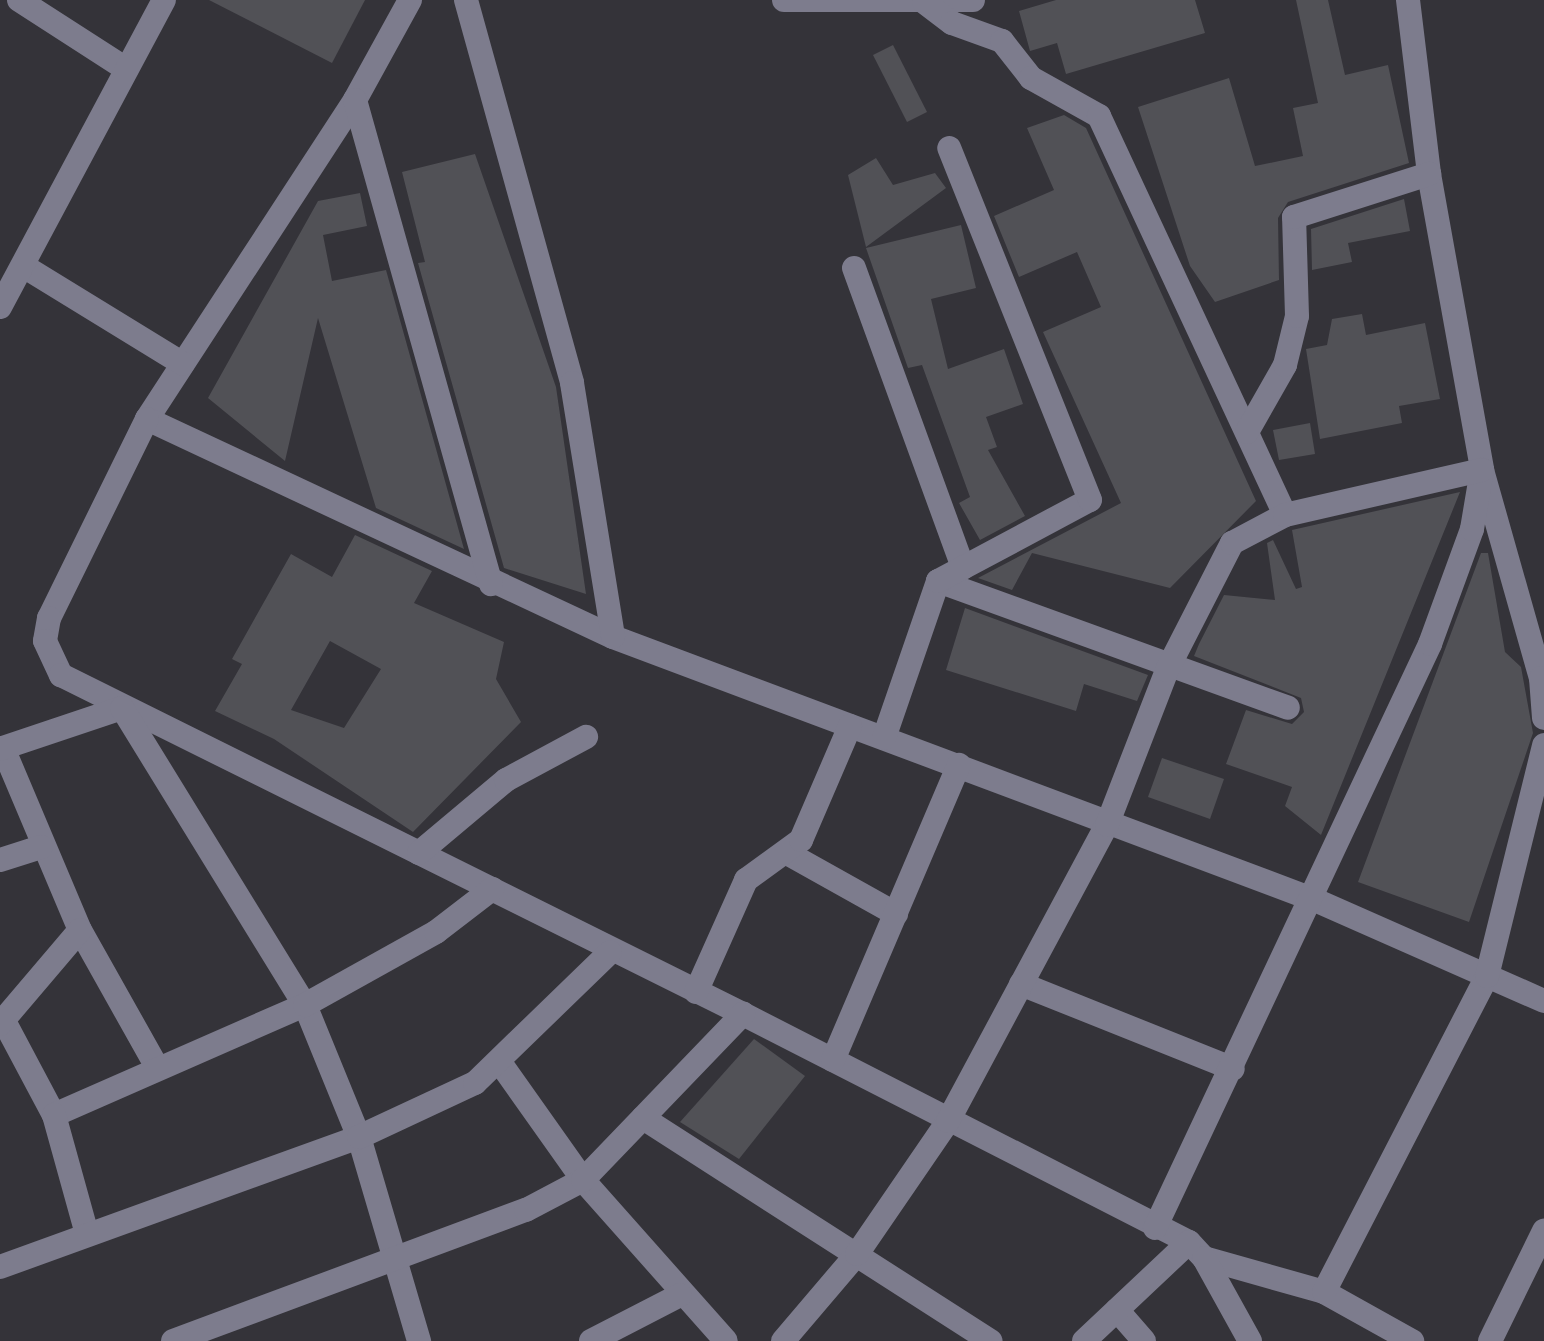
<!DOCTYPE html>
<style>
body{margin:0}
#map{position:relative;width:1544px;height:1341px;overflow:hidden;background:#343339;font-family:"DejaVu Sans",sans-serif}
div>[style]{position:absolute}
[style*='--x']{left:calc(var(--x)*1px);top:calc(var(--y)*1px);width:calc(var(--w)*1px);rotate:calc(var(--a)*1deg)}
.building>*{inset:0;background:#515156}
.minor>*{height:24px;margin:-12px;padding:0 12px;transform-origin:12px;border-radius:12px;background:#7d7c8d}
span{translate:-50% -50%;white-space:nowrap;text-align:center;line-height:1.15;-webkit-text-stroke:9px #2a292e;paint-order:stroke}
</style>
<div id="map">
<div class="building">
<i style="clip-path:polygon(209px 0,365px 0,332px 63px)"></i>
<i style="clip-path:polygon(1056px 0,1195px 0,1205px 33px,1066px 74px,1057px 43px,1030px 51px,1019px 11px)"></i>
<i style="clip-path:polygon(1296px 0,1328px 0,1345px 75px,1388px 65px,1409px 163px,1288px 202px,1278px 218px,1279px 280px,1215px 302px,1190px 266px,1138px 107px,1229px 78px,1255px 166px,1303px 156px,1293px 108px,1318px 103px)"></i>
<i style="clip-path:polygon(893px 45px,927px 112px,907px 122px,873px 55px)"></i>
<i style="clip-path:polygon(1064px 115px,1086px 128px,1256px 501px,1170px 588px,1032px 553px,1012px 590px,978px 578px,1121px 503px,1043px 332px,1101px 307px,1077px 252px,1019px 277px,994px 216px,1054px 190px,1027px 128px)"></i>
<i style="clip-path:polygon(475px 154px,556px 387px,586px 594px,504px 568px,418px 263px,425px 262px,402px 172px)"></i>
<i style="clip-path:polygon(876px 158px,893px 185px,935px 173px,946px 188px,866px 247px,848px 175px)"></i>
<i style="clip-path:polygon(360px 193px,367px 226px,323px 235px,332px 281px,386px 270px,464px 549px,376px 508px,318px 318px,285px 461px,208px 398px,318px 201px)"></i>
<i style="clip-path:polygon(1404px 199px,1410px 231px,1348px 243px,1352px 262px,1312px 270px,1311px 229px)"></i>
<i style="clip-path:polygon(961px 225px,976px 288px,931px 299px,948px 369px,1004px 349px,1023px 404px,986px 417px,997px 447px,988px 450px,1025px 516px,980px 540px,959px 503px,970px 497px,922px 365px,908px 368px,866px 248px)"></i>
<i style="clip-path:polygon(1362px 314px,1366px 335px,1425px 323px,1440px 399px,1399px 406px,1402px 423px,1320px 439px,1306px 349px,1327px 345px,1332px 319px)"></i>
<i style="clip-path:polygon(1310px 423px,1315px 454px,1279px 460px,1273px 430px)"></i>
<i style="clip-path:polygon(1460px 492px,1321px 835px,1285px 806px,1292px 787px,1226px 764px,1246px 710px,1292px 724px,1304px 712px,1301px 698px,1194px 656px,1199px 644px,1224px 595px,1275px 600px,1267px 543px,1273px 540px,1296px 589px,1302px 587px,1292px 530px)"></i>
<i style="clip-path:polygon(evenodd,355px 535px,432px 571px,414px 603px,504px 642px,496px 679px,521px 722px,413px 832px,274px 739px,215px 711px,242px 664px,232px 659px,291px 554px,332px 577px,355px 535px,330px 641px,381px 669px,344px 728px,291px 710px,330px 641px)"></i>
<i style="clip-path:polygon(1481px 553px,1488px 553px,1505px 652px,1521px 667px,1533px 733px,1469px 922px,1358px 882px)"></i>
<i style="clip-path:polygon(965px 608px,1148px 675px,1137px 701px,1084px 684px,1076px 711px,946px 670px)"></i>
<i style="clip-path:polygon(1162px 758px,1224px 779px,1210px 819px,1148px 797px)"></i>
<i style="clip-path:polygon(754px 1039px,805px 1076px,739px 1159px,680px 1122px)"></i>
</div>
<div class="minor">
<i style="--x:19;--y:0;--w:124;--a:32.8"></i>
<i style="--x:410;--y:0;--w:114;--a:118.8"></i>
<i style="--x:355;--y:100;--w:381;--a:123.1"></i>
<i style="--x:147;--y:419;--w:514;--a:25.07"></i>
<i style="--x:613;--y:637;--w:750;--a:20.54"></i>
<i style="--x:1315;--y:900;--w:250;--a:23.8"></i>
<i style="--x:466;--y:0;--w:397;--a:74.5"></i>
<i style="--x:572;--y:383;--w:257;--a:80.8"></i>
<i style="--x:784;--y:0;--w:189;--a:0"></i>
<i style="--x:1408;--y:0;--w:175;--a:83.1"></i>
<i style="--x:1429;--y:174;--w:301;--a:79.8"></i>
<i style="--x:1482;--y:470;--w:216;--a:74.2"></i>
<i style="--x:1541;--y:678;--w:40;--a:85.7"></i>
<i style="--x:924;--y:2;--w:35;--a:37"></i>
<i style="--x:952;--y:23;--w:53;--a:19.8"></i>
<i style="--x:1002;--y:41;--w:47;--a:51.9"></i>
<i style="--x:1031;--y:78;--w:78;--a:29.2"></i>
<i style="--x:1099;--y:116;--w:440;--a:65"></i>
<i style="--x:355;--y:100;--w:503;--a:74.31"></i>
<i style="--x:25;--y:267;--w:185;--a:31.5"></i>
<i style="--x:854;--y:268;--w:319;--a:70"></i>
<i style="--x:0;--y:307;--w:348;--a:-61.9"></i>
<i style="--x:147;--y:419;--w:222;--a:116.2"></i>
<i style="--x:49;--y:618;--w:23;--a:100"></i>
<i style="--x:45;--y:641;--w:38;--a:65"></i>
<i style="--x:61;--y:675;--w:762;--a:26.43"></i>
<i style="--x:743;--y:1014;--w:501;--a:27.08"></i>
<i style="--x:1189;--y:1242;--w:22;--a:47"></i>
<i style="--x:1204;--y:1258;--w:125;--a:15.8"></i>
<i style="--x:1324;--y:1292;--w:101;--a:29.1"></i>
<i style="--x:1247;--y:432;--w:77;--a:-60.4"></i>
<i style="--x:1285;--y:365;--w:50;--a:-76.2"></i>
<i style="--x:1297;--y:316;--w:99;--a:-91.7"></i>
<i style="--x:1294;--y:217;--w:142;--a:-17.7"></i>
<i style="--x:938;--y:581;--w:372;--a:19.9"></i>
<i style="--x:884;--y:738;--w:166;--a:-71"></i>
<i style="--x:938;--y:581;--w:172;--a:-28.1"></i>
<i style="--x:1090;--y:500;--w:379;--a:-111.8"></i>
<i style="--x:3;--y:748;--w:198;--a:67.1"></i>
<i style="--x:80;--y:930;--w:159;--a:60.7"></i>
<i style="--x:0;--y:749;--w:129;--a:-18.6"></i>
<i style="--x:122;--y:708;--w:349;--a:58.4"></i>
<i style="--x:305;--y:1005;--w:143;--a:67.8"></i>
<i style="--x:359;--y:1137;--w:213;--a:73.6"></i>
<i style="--x:419;--y:853;--w:114;--a:-40"></i>
<i style="--x:506;--y:780;--w:91;--a:-28.3"></i>
<i style="--x:787;--y:853;--w:125;--a:29.2"></i>
<i style="--x:0;--y:860;--w:43;--a:-17.6"></i>
<i style="--x:1021;--y:984;--w:228;--a:21.8"></i>
<i style="--x:696;--y:992;--w:123;--a:-65.9"></i>
<i style="--x:746;--y:880;--w:68;--a:-36"></i>
<i style="--x:801;--y:840;--w:124;--a:-66.7"></i>
<i style="--x:5;--y:1023;--w:104;--a:62"></i>
<i style="--x:54;--y:1115;--w:274;--a:-23.7"></i>
<i style="--x:305;--y:1005;--w:150;--a:-29.1"></i>
<i style="--x:436;--y:932;--w:71;--a:-37.5"></i>
<i style="--x:0;--y:1024;--w:123;--a:-49.6"></i>
<i style="--x:833;--y:1060;--w:321;--a:-66.9"></i>
<i style="--x:501;--y:1064;--w:142;--a:54.7"></i>
<i style="--x:583;--y:1180;--w:215;--a:48.4"></i>
<i style="--x:54;--y:1115;--w:123;--a:74.5"></i>
<i style="--x:643;--y:1118;--w:413;--a:32.7"></i>
<i style="--x:1155;--y:1228;--w:646;--a:-64.78"></i>
<i style="--x:1430;--y:644;--w:122;--a:-69.9"></i>
<i style="--x:1472;--y:529;--w:60;--a:-80.4"></i>
<i style="--x:1204;--y:1258;--w:95;--a:61"></i>
<i style="--x:0;--y:1267;--w:382;--a:-19.9"></i>
<i style="--x:359;--y:1137;--w:128;--a:-25"></i>
<i style="--x:475;--y:1083;--w:188;--a:-44.1"></i>
<i style="--x:1324;--y:1292;--w:356;--a:-62.7"></i>
<i style="--x:1487;--y:976;--w:238;--a:-76.1"></i>
<i style="--x:1117;--y:1310;--w:41;--a:48.9"></i>
<i style="--x:173;--y:1341;--w:377;--a:-20.4"></i>
<i style="--x:526;--y:1210;--w:64;--a:-27.8"></i>
<i style="--x:583;--y:1180;--w:231;--a:-46.1"></i>
<i style="--x:591;--y:1341;--w:100;--a:-27.3"></i>
<i style="--x:783;--y:1341;--w:114;--a:-49.6"></i>
<i style="--x:857;--y:1254;--w:161;--a:-55.6"></i>
<i style="--x:948;--y:1121;--w:336;--a:-61.8"></i>
<i style="--x:1107;--y:825;--w:166;--a:-68.8"></i>
<i style="--x:1167;--y:670;--w:143;--a:-62.9"></i>
<i style="--x:1232;--y:543;--w:60;--a:-27.8"></i>
<i style="--x:1285;--y:515;--w:202;--a:-12.9"></i>
<i style="--x:1084;--y:1341;--w:144;--a:-43.3"></i>
<i style="--x:1490;--y:1341;--w:123;--a:-63.9"></i>
</div>
</div>
